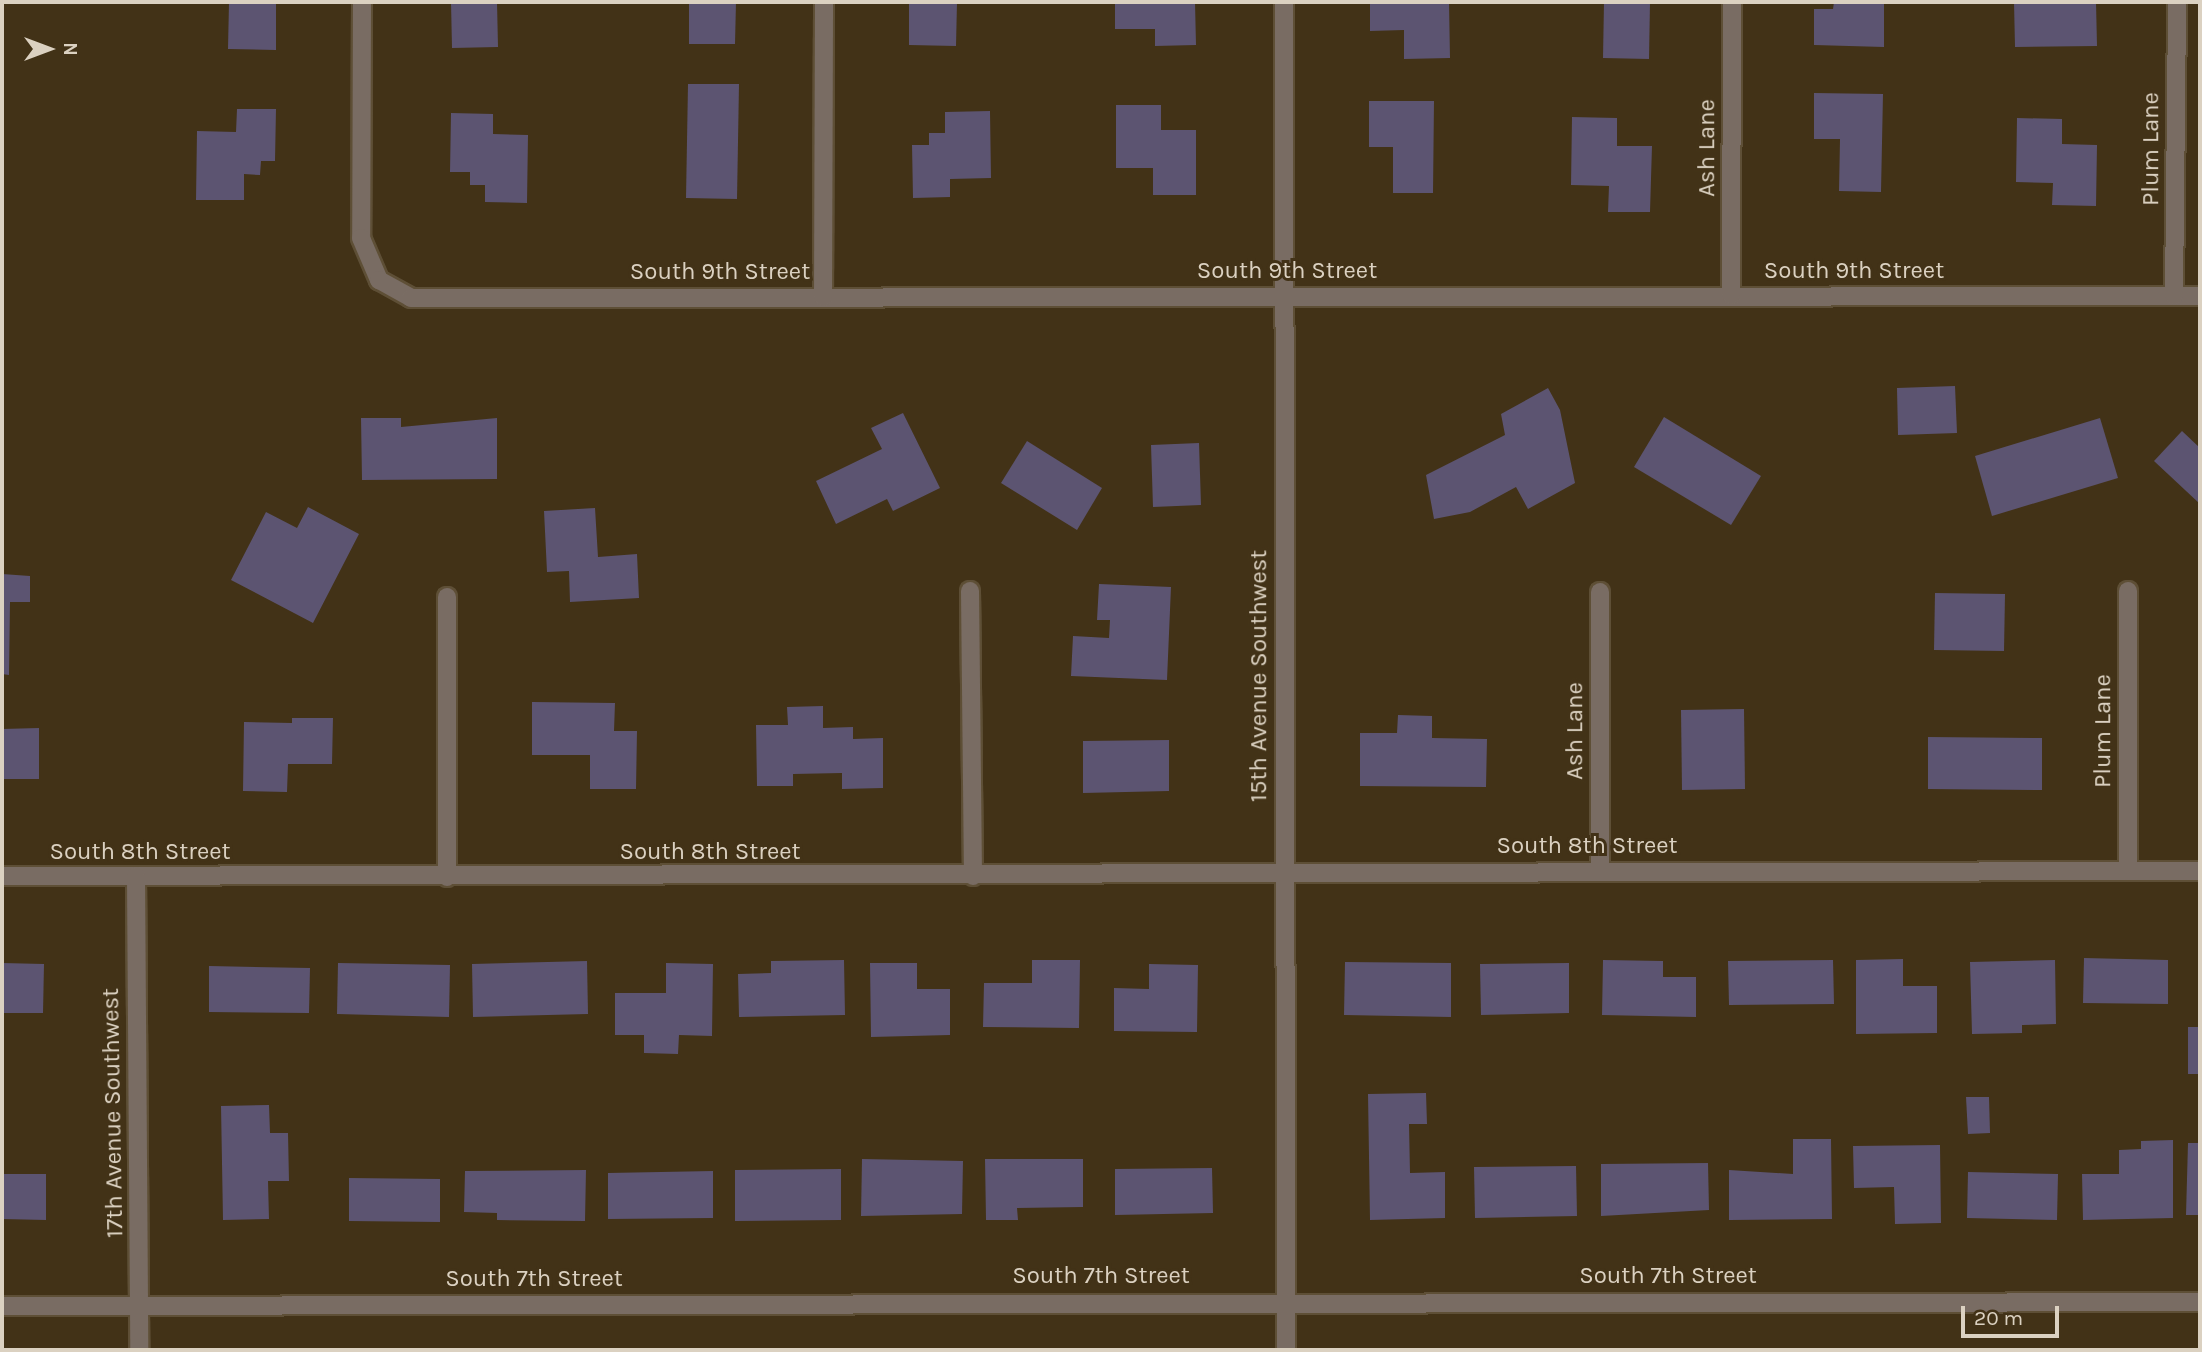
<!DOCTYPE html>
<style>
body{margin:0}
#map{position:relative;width:2202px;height:1352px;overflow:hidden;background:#423217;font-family:Karla,sans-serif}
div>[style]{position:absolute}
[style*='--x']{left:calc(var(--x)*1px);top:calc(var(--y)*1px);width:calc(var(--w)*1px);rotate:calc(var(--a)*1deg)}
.building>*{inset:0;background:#5c5471}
.roads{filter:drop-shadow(2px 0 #5e4f36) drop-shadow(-2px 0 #5e4f36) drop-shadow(0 2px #5e4f36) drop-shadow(0 -2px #5e4f36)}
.minor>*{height:18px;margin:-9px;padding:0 9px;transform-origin:9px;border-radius:9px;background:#796c63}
span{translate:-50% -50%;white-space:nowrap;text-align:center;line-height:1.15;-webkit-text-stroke:6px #423217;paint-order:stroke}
.street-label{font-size:24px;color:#dbd1c1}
.frame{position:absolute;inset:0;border:4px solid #dbd1c1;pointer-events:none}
.north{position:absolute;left:14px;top:14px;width:70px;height:70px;-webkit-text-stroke:5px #423217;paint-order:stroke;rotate:90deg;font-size:19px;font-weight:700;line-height:28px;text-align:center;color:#dbd1c1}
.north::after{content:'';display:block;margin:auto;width:24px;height:32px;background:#dbd1c1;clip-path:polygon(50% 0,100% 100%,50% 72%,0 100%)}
.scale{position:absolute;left:1961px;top:1306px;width:98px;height:32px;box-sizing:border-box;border:4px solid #dbd1c1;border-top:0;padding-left:9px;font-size:21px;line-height:24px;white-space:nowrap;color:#dbd1c1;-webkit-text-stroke:5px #423217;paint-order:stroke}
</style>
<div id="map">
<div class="building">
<i style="clip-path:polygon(229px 2px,276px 2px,276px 50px,228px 49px)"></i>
<i style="clip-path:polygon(451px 2px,497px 2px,498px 47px,452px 48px)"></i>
<i style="clip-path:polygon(689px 2px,736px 2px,735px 44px,689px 44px)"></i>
<i style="clip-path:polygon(909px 2px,957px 2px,956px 46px,909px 45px)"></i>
<i style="clip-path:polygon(1115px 2px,1195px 2px,1196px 45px,1155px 46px,1155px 29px,1115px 29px)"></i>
<i style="clip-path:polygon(1370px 2px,1449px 2px,1450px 58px,1404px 59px,1404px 30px,1370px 31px)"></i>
<i style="clip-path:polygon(1604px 2px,1650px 2px,1649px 59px,1603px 58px)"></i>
<i style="clip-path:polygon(1834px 2px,1884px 2px,1884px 47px,1814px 45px,1814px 9px,1833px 9px)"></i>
<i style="clip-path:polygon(2014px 2px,2096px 2px,2097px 46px,2015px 47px)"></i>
<i style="clip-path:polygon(688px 84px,739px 84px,737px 199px,686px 198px)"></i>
<i style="clip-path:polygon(1814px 93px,1883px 94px,1881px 192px,1839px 191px,1840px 139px,1814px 139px)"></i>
<i style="clip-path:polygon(1369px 101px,1434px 101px,1433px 193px,1393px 193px,1393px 147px,1369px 147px)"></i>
<i style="clip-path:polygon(1116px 105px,1161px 105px,1161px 130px,1196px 130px,1196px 195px,1153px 195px,1153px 168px,1116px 168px)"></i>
<i style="clip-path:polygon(237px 109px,276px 109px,275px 161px,261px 161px,260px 175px,244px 174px,244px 200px,196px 200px,197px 131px,236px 132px)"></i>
<i style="clip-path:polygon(990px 111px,991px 178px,950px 179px,950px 197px,913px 198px,912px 145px,929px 145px,929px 133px,945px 133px,945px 112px)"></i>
<i style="clip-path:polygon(451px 113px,493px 114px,493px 134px,528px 135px,527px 203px,485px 202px,485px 185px,470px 185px,470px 172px,450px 172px)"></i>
<i style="clip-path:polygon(1572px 117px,1617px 118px,1617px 146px,1652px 146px,1650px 212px,1608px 212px,1609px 186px,1571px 185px)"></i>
<i style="clip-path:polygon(2017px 118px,2062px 119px,2062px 144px,2097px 145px,2096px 206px,2052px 205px,2053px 183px,2016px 182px)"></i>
<i style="clip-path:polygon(1955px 386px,1957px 433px,1898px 435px,1897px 388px)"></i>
<i style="clip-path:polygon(1548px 388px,1560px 410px,1575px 483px,1528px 509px,1516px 487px,1470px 512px,1434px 519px,1426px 475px,1505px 435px,1501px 414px)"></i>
<i style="clip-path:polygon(903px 413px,940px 488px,893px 511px,887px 499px,836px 524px,816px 481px,882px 449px,871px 428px)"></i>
<i style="clip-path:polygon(1664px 417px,1761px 476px,1731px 525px,1634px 467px)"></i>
<i style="clip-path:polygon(361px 418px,401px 418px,401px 427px,497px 418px,497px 479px,362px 480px)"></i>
<i style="clip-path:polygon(2100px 418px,2118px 478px,1992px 516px,1975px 456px)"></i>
<i style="clip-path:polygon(2182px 431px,2200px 448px,2200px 504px,2154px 461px)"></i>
<i style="clip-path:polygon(1027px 441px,1102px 488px,1077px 530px,1001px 483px)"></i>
<i style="clip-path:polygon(1199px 443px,1201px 505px,1153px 507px,1151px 445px)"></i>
<i style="clip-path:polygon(308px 507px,359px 534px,313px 623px,231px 580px,266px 512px,297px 528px)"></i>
<i style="clip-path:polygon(595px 508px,598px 557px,637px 554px,639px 598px,570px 602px,569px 571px,547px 572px,544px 511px)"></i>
<i style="clip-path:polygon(2px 574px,30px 576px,30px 602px,10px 602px,9px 675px,2px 674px)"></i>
<i style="clip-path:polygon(1099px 584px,1171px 587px,1167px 680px,1071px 676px,1073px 636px,1109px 638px,1110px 620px,1097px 620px)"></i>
<i style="clip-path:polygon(1935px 593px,2005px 594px,2004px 651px,1934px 650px)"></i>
<i style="clip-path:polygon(532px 702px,615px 703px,614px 731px,637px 731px,636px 789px,590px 789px,590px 755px,532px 755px)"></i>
<i style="clip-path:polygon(823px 706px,823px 728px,853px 727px,853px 739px,883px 738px,883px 788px,842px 789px,842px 773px,793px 774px,793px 786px,757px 786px,756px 725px,788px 725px,787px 707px)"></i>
<i style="clip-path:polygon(1744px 709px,1745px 789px,1682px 790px,1681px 710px)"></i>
<i style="clip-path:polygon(1398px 715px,1432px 716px,1432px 738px,1487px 739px,1486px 787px,1360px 786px,1360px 733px,1397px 733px)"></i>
<i style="clip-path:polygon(292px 718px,333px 718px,332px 764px,288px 764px,287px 792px,243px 791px,244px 722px,292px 723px)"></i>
<i style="clip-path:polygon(39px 728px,39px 779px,2px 779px,2px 729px)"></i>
<i style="clip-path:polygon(1928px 737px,2042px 738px,2042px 790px,1928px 789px)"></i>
<i style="clip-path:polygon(1169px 740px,1169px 791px,1083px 793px,1083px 741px)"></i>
<i style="clip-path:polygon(2084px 958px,2168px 960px,2168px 1004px,2083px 1003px)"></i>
<i style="clip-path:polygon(1903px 959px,1903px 986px,1937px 986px,1937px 1033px,1856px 1034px,1856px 960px)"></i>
<i style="clip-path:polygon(844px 960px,845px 1015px,739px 1017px,738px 974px,771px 973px,771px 961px)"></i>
<i style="clip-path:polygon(1032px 960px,1080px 960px,1079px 1028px,983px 1027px,984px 983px,1032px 983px)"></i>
<i style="clip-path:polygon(1603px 960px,1663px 961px,1663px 977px,1696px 977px,1696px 1017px,1602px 1015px)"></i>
<i style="clip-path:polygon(1833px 960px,1834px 1004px,1729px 1005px,1728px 961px)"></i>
<i style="clip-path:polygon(2055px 960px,2056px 1024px,2022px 1025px,2022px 1033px,1972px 1034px,1970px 962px)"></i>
<i style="clip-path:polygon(587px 961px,588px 1014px,473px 1017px,472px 964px)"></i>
<i style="clip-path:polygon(1345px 962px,1451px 963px,1451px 1017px,1344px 1015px)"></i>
<i style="clip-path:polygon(2px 963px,44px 964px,43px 1013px,2px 1013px)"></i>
<i style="clip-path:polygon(338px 963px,450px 965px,449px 1017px,337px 1014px)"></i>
<i style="clip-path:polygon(666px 963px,713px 964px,712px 1036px,679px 1035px,678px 1054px,644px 1053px,644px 1035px,615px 1035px,615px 993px,666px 993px)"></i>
<i style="clip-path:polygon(870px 963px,917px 963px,917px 989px,950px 989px,950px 1035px,871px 1037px)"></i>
<i style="clip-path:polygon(1569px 963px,1569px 1013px,1481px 1015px,1480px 964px)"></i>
<i style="clip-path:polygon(1149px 964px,1198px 965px,1197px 1032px,1114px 1031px,1114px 988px,1149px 989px)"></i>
<i style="clip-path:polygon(209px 966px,310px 968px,309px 1013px,209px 1012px)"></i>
<i style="clip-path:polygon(2188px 1027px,2200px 1027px,2200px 1074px,2188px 1074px)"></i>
<i style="clip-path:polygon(1426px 1093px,1427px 1124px,1409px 1124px,1410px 1173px,1445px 1172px,1445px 1218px,1370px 1220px,1368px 1094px)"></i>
<i style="clip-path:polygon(1966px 1097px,1989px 1097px,1990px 1133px,1968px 1134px)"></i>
<i style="clip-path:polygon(269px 1105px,270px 1133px,288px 1133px,289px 1181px,268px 1181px,269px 1219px,223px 1220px,221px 1106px)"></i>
<i style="clip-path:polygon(1793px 1139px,1831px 1139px,1832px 1219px,1729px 1220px,1729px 1170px,1793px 1174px)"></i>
<i style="clip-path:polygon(2173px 1140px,2173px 1218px,2083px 1220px,2082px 1174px,2119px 1174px,2119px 1150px,2141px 1149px,2141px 1141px)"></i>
<i style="clip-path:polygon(2188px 1143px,2200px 1143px,2200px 1215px,2186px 1215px)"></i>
<i style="clip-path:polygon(1940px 1145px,1941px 1223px,1895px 1224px,1894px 1187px,1854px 1188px,1853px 1146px)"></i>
<i style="clip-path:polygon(862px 1159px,963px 1161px,962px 1214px,861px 1216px)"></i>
<i style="clip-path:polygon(985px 1159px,1083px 1159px,1083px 1207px,1017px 1208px,1018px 1220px,986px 1220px)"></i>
<i style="clip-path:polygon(1708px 1163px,1709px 1210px,1601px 1216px,1601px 1164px)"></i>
<i style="clip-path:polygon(1576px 1166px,1577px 1216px,1475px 1218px,1474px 1167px)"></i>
<i style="clip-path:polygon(1212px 1168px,1213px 1213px,1115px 1215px,1115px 1169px)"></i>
<i style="clip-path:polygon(841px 1169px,841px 1220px,735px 1221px,735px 1170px)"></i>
<i style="clip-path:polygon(586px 1170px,585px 1221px,497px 1220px,497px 1213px,464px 1212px,465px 1171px)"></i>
<i style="clip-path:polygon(713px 1171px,713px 1218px,608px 1219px,608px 1173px)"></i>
<i style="clip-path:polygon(1968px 1172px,2058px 1174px,2057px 1220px,1967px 1218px)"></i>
<i style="clip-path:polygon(2px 1174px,46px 1174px,46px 1220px,2px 1219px)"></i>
<i style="clip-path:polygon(349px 1178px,440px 1179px,440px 1222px,349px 1221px)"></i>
</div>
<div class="roads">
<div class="minor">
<i style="--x:362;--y:2;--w:236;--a:90.2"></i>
<i style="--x:361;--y:238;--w:46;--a:66.8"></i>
<i style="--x:379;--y:280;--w:37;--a:29"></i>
<i style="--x:411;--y:298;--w:1789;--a:-0.06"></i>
<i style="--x:1284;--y:2;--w:1348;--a:89.91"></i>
<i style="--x:1731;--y:295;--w:293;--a:-89.8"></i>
<i style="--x:2174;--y:296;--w:294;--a:-89.4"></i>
<i style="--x:823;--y:297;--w:295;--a:-89.8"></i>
<i style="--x:970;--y:591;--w:285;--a:89.4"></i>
<i style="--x:2128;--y:591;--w:280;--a:90"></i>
<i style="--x:1600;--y:592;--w:278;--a:90"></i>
<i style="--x:447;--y:597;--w:280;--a:90"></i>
<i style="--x:2;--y:876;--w:2198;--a:-0.13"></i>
<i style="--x:136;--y:876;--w:474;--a:89.6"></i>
<i style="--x:2;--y:1306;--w:2198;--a:-0.1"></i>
</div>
</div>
<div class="street-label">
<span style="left:1707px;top:148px;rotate:-90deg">Ash Lane</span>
<span style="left:2151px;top:149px;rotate:-90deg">Plum Lane</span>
<span style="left:1287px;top:271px">South 9th Street</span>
<span style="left:1854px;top:271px">South 9th Street</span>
<span style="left:720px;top:272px">South 9th Street</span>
<span style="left:1259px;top:676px;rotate:-90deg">15th Avenue Southwest</span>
<span style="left:1575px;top:731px;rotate:-90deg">Ash Lane</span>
<span style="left:2103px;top:731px;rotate:-90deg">Plum Lane</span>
<span style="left:1587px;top:846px">South 8th Street</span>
<span style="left:140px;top:852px">South 8th Street</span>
<span style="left:710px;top:852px">South 8th Street</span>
<span style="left:113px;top:1113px;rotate:-91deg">17th Avenue Southwest</span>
<span style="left:1101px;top:1276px">South 7th Street</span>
<span style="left:1668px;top:1276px">South 7th Street</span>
<span style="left:534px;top:1279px">South 7th Street</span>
</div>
<div class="frame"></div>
<div class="north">N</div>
<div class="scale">20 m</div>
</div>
